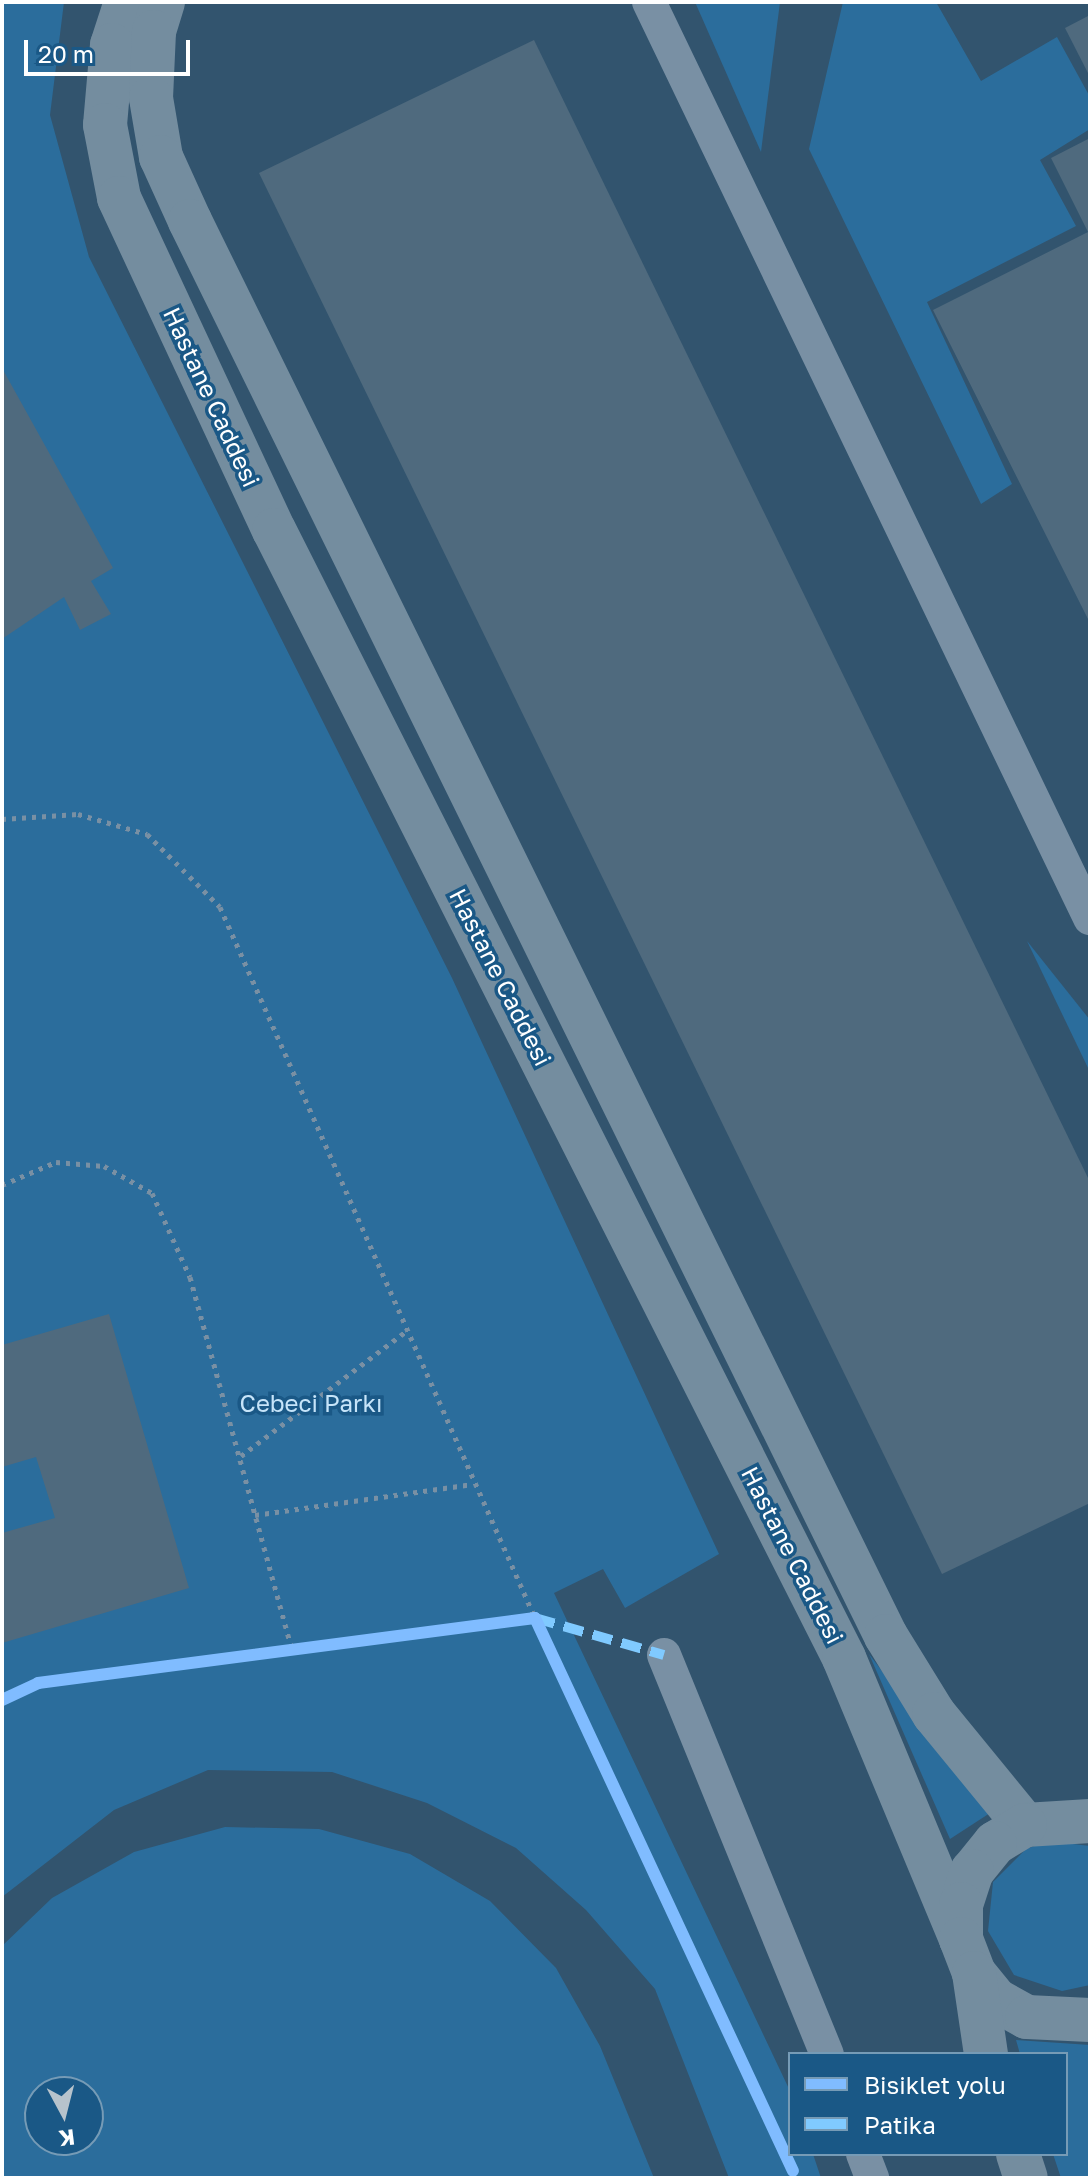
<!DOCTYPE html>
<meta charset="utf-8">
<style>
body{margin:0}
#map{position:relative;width:1092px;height:2180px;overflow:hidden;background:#32546e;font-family:"Golos Text",sans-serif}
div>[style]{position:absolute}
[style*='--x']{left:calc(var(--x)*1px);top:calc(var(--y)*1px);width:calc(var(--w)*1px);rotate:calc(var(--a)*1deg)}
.green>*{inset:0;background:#2b6d9c}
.building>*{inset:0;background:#4f6a7e}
.path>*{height:5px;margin-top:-2.5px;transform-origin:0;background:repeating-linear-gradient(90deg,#7990a4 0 4px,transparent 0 10px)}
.lane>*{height:34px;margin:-17px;padding:0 17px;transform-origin:17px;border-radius:17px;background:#7990a4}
.secondary>*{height:44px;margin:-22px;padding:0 22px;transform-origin:22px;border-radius:22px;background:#748d9f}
.quiet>*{height:10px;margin-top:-5px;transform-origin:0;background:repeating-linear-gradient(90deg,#80caff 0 20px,transparent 0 30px)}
.cycleway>*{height:12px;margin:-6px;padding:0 6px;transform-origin:6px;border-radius:6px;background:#80bcff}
span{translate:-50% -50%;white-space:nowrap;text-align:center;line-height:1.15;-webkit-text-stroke:7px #1a5886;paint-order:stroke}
.street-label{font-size:24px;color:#fff}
.park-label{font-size:24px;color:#c6e4f9}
.frame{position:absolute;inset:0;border:4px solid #fff;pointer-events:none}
.legend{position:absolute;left:788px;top:2052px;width:280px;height:104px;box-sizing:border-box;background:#1a5886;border:2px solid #769bb6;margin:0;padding:10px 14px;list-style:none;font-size:24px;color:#fff}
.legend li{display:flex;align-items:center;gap:16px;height:40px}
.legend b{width:40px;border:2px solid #769bb6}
.north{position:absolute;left:24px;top:2076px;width:80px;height:80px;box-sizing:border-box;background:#1a5886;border:2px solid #769bb6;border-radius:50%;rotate:173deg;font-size:22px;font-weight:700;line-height:32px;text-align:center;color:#fff}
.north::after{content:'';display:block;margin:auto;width:28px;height:36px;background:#b7c3cc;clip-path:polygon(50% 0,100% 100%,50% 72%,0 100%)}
.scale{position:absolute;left:24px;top:40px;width:166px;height:36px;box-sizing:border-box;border:4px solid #fff;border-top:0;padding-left:10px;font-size:24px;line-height:28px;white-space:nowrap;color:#fff;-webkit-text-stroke:6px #1a5886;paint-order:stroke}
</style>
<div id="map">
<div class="green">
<i style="clip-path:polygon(2px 2px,64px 2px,50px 115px,89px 257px,452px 978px,719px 1554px,625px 1608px,603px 1569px,554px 1593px,790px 2091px,790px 2154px,813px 2154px,821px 2178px,729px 2178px,655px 1989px,586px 1910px,516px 1848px,427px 1803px,332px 1772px,208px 1770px,114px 1810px,2px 1897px)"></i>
<i style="clip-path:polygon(695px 2px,780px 2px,761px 152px)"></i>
<i style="clip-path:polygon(843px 2px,936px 2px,981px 81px,1057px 37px,1090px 97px,1090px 129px,1040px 160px,1076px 226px,927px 302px,1012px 484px,981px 504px,809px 149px)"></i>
<i style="clip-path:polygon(1027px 941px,1090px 1020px,1090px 1072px)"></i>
<i style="clip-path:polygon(869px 1654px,990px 1813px,950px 1839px)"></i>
<i style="clip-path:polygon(evenodd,225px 1827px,319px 1829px,410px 1854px,490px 1901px,556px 1968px,600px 2046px,654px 2178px,2px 2178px,2px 1946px,52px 1898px,134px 1852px,225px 1827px,40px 2092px,88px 2092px,88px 2140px,40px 2140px,40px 2092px)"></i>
<i style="clip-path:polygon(1048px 1841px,1090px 1846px,1090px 1985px,1062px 1991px,1014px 1975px,988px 1931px,993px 1882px,1026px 1849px)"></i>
<i style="clip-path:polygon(1016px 2040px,1090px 2045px,1090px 2178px,1061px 2178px,1053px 2154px,1066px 2154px,1066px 2054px,1020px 2054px)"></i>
</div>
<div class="building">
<i style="clip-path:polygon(1090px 15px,1090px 77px,1065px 28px)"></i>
<i style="clip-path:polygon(534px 40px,1090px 1182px,1090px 1503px,942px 1574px,259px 173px)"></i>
<i style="clip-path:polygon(1090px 138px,1090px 623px,933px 310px,1088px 232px,1051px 158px)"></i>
<i style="clip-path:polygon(2px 368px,113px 568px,91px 581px,111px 614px,80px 630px,64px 597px,2px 639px)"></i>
<i style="clip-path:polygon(109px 1314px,189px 1588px,2px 1643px,2px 1533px,55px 1518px,36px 1457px,2px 1467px,2px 1345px)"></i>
</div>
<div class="path">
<i style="--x:2;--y:819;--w:76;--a:-3.8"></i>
<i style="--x:78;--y:814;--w:72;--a:16.2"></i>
<i style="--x:147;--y:834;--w:103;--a:45"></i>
<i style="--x:220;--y:907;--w:778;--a:66.1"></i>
<i style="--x:535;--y:1618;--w:501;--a:172.55"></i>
<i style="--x:38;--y:1683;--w:40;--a:155"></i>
<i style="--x:2;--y:1185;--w:59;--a:-23.1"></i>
<i style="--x:56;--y:1162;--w:48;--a:4.8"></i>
<i style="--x:104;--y:1166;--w:55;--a:29.4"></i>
<i style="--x:152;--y:1193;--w:92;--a:65.7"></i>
<i style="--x:190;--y:1277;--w:382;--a:74.7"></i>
<i style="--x:241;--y:1456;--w:207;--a:-37.1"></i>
<i style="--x:255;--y:1515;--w:220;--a:-8.1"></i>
<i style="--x:793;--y:2171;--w:7;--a:74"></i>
</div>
<div class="lane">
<i style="--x:649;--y:2;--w:1017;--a:64.29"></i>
<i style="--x:664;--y:1655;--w:431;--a:67.8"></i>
<i style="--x:863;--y:2154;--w:26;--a:69"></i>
</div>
<div class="secondary">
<i style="--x:126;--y:2;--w:45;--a:108"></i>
<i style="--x:112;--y:45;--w:80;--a:95"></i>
<i style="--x:105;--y:125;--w:74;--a:79.1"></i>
<i style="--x:119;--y:198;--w:366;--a:65"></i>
<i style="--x:274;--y:530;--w:1264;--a:63.19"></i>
<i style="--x:844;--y:1658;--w:304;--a:67.4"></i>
<i style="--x:163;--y:2;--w:31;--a:107"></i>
<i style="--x:154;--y:32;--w:66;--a:92.6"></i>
<i style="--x:151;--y:98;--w:60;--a:80.4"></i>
<i style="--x:161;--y:157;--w:70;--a:65.6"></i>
<i style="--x:190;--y:221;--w:1577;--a:63.81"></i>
<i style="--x:886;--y:1636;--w:92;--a:58.4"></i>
<i style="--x:934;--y:1714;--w:144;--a:50.7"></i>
<i style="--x:1090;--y:1821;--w:65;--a:176.5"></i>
<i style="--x:1025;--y:1825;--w:35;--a:149"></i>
<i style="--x:995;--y:1843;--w:36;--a:129"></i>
<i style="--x:972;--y:1871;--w:35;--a:108"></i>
<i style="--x:961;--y:1904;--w:35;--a:90"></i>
<i style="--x:961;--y:1939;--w:36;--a:69"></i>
<i style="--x:974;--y:1973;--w:35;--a:51"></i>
<i style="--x:996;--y:2000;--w:35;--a:29"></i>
<i style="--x:1027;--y:2017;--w:63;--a:2.7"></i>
<i style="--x:974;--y:1973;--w:82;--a:81.6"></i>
<i style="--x:1018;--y:2154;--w:25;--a:72"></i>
</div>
<div class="quiet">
<i style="--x:535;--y:1618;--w:134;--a:16"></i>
</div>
<div class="cycleway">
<i style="--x:2;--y:1700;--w:40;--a:-25"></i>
<i style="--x:38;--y:1683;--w:501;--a:-7.45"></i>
<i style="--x:535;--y:1618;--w:610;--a:64.99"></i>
</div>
<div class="street-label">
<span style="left:212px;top:397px;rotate:65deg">Hastane Caddesi</span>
<span style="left:501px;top:977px;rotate:63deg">Hastane Caddesi</span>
<span style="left:793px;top:1555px;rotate:63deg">Hastane Caddesi</span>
</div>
<div class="park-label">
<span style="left:311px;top:1403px">Cebeci Parkı</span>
</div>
<div class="frame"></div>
<ul class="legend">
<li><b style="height:10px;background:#80bcff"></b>Bisiklet yolu</li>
<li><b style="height:10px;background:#80caff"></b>Patika</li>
</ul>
<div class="north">K</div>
<div class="scale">20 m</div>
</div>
